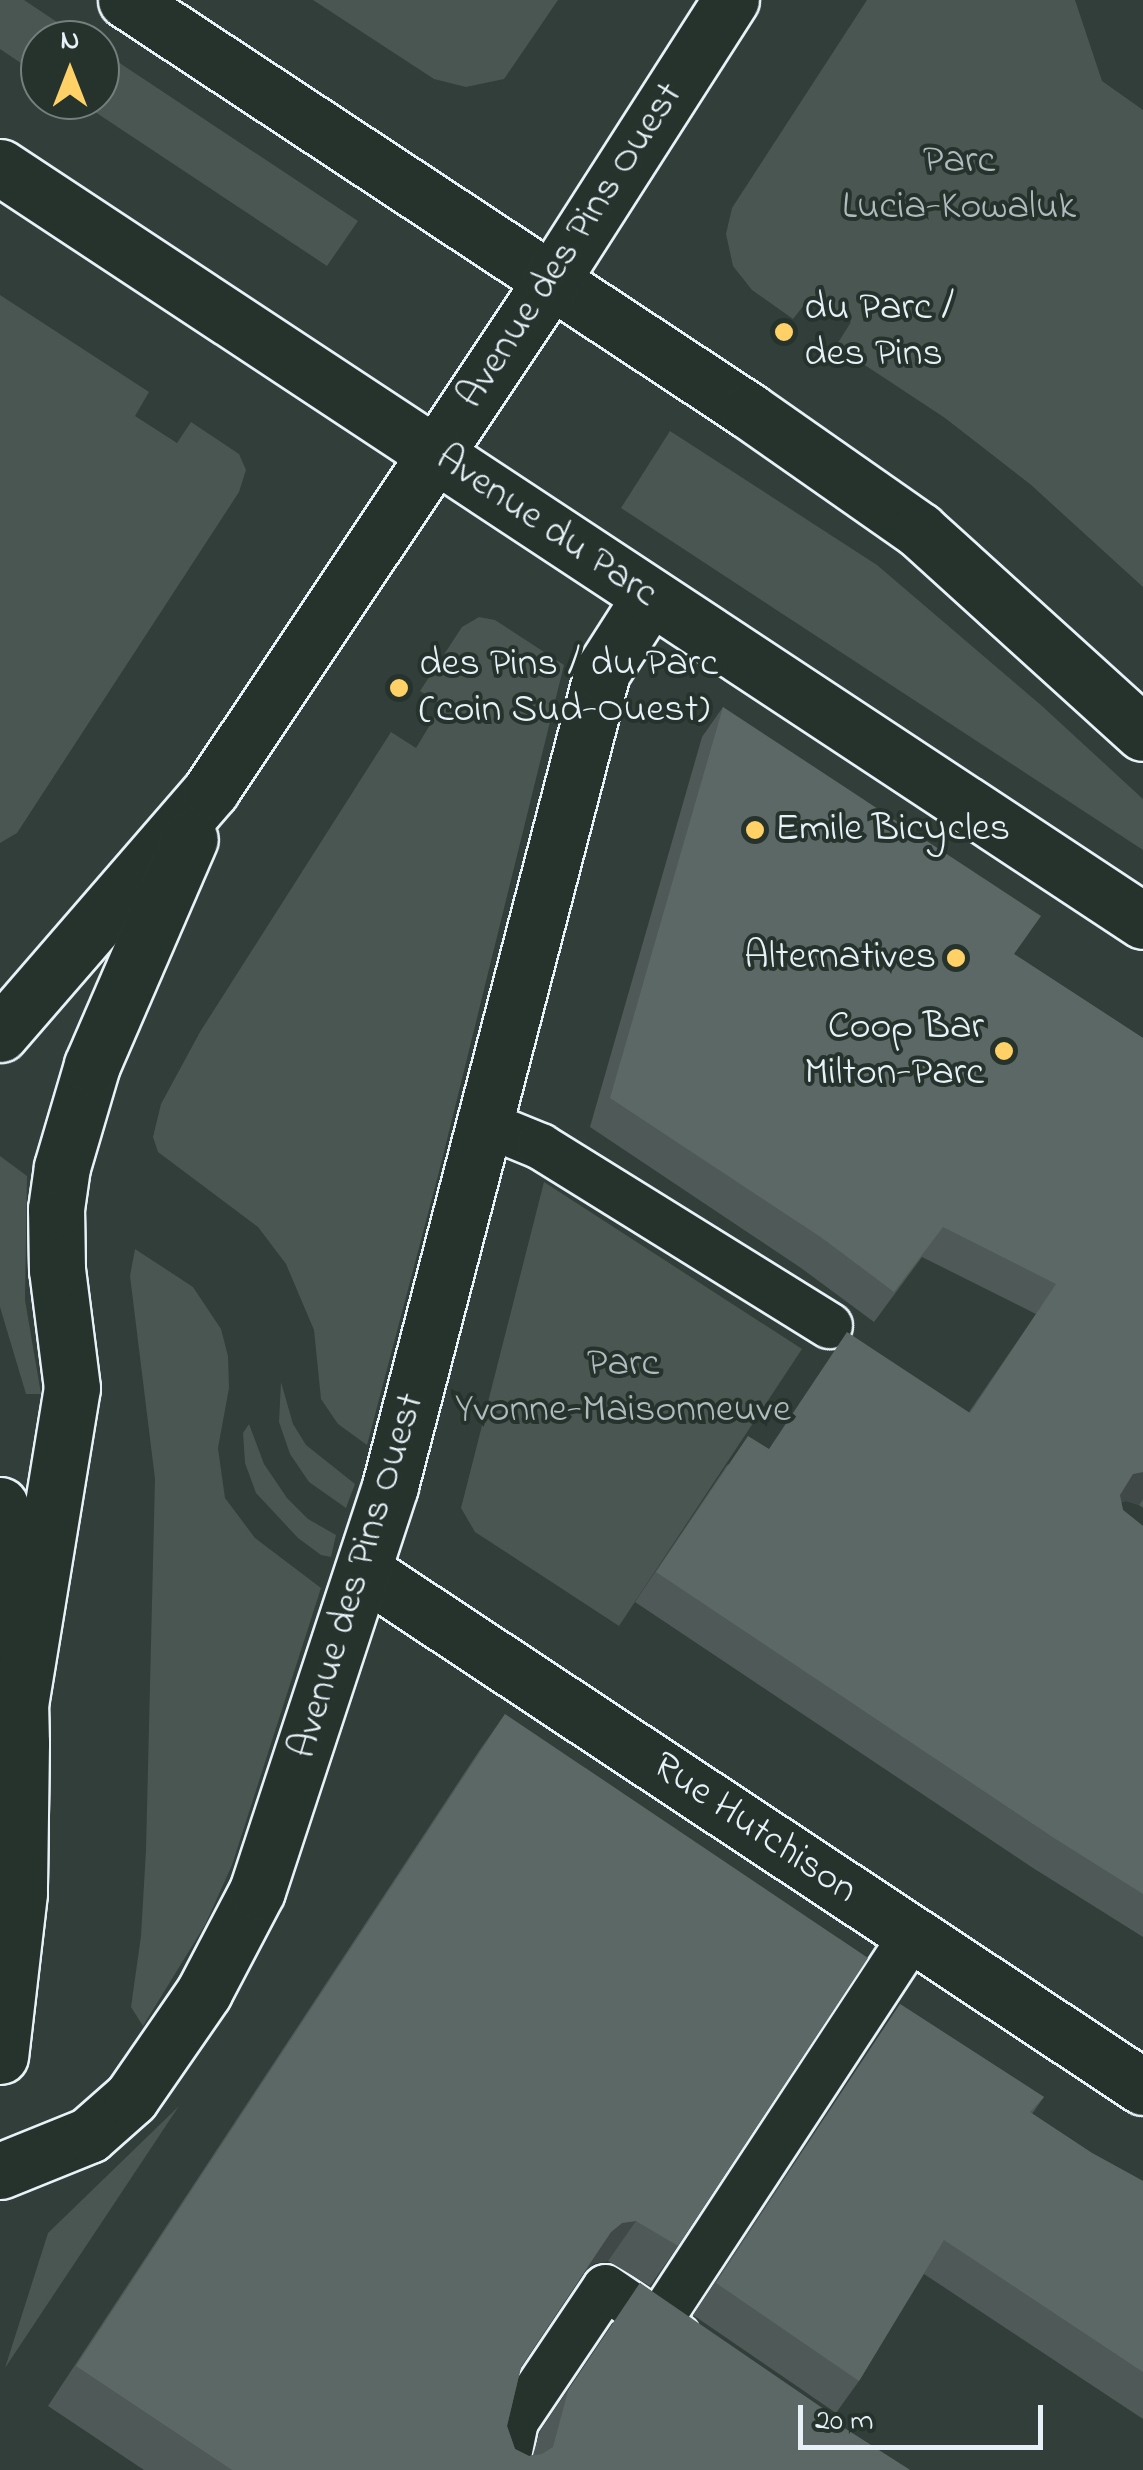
<!DOCTYPE html>
<style>
body{margin:0}
#map{position:relative;width:1143px;height:2470px;overflow:hidden;background:#323e39;font-family:"Indie Flower",sans-serif}
div>[style]{position:absolute}
[style*='--x']{left:calc(var(--x)*1px);top:calc(var(--y)*1px);width:calc(var(--w)*1px);rotate:calc(var(--a)*1deg)}
.green>*{inset:0;background:#495651}
.roads{filter:drop-shadow(2px 0 #e8f1f8) drop-shadow(-2px 0 #e8f1f8) drop-shadow(0 2px #e8f1f8) drop-shadow(0 -2px #e8f1f8)}
.service>*{height:45px;margin:-22.5px;padding:0 22.5px;transform-origin:22.5px;border-radius:22.5px;background:#26332d}
.minor>*{height:55px;margin:-27.5px;padding:0 27.5px;transform-origin:27.5px;border-radius:27.5px;background:#26332d}
.secondary>*{height:55px;margin:-27.5px;padding:0 27.5px;transform-origin:27.5px;border-radius:27.5px;background:#26332d}
.wall>*{inset:0;background:#4f5957}
.shaded-wall>*{inset:0;background:#404947}
.building>*{inset:0;background:#5c6865}
.dots>*{width:28px;height:28px;translate:-50% -50%;box-sizing:border-box;border:5px solid #26332d;border-radius:50%}
span{translate:-50% -50%;white-space:nowrap;text-align:center;line-height:1.15;-webkit-text-stroke:8px #26332d;paint-order:stroke}
.park-label{font-size:40px;color:#b0bbbe}
.street-label{font-size:40px;color:#e8f1f8}
.poi-label{font-size:40px;color:#e8f1f8}
.left{translate:0 -50%;text-align:left}
.right{translate:-100% -50%;text-align:right}
.north{position:absolute;left:20px;top:20px;width:100px;height:100px;box-sizing:border-box;background:#26332d;border:2px solid #747f7e;border-radius:50%;rotate:0deg;font-size:28px;font-weight:700;line-height:40px;text-align:center;color:#e8f1f8}
.north::after{content:'';display:block;margin:auto;width:35px;height:45px;background:#ffd166;clip-path:polygon(50% 0,100% 100%,50% 72%,0 100%)}
.scale{position:absolute;left:798px;top:2405px;width:245px;height:45px;box-sizing:border-box;border:5px solid #e8f1f8;border-top:0;padding-left:12px;font-size:30px;line-height:35px;white-space:nowrap;color:#e8f1f8;-webkit-text-stroke:8px #26332d;paint-order:stroke}
</style>
<div id="map">
<div class="green">
<i style="clip-path:polygon(0 0,24px 0,84px 40px,40px 40px,40px 76px,0 49px)"></i>
<i style="clip-path:polygon(313px 0,558px 0,504px 79px,466px 87px,434px 79px)"></i>
<i style="clip-path:polygon(867px 0,1075px 0,1102px 81px,1143px 110px,1143px 587px,1030px 484px,945px 418px,836px 346px,851px 322px,811px 296px,793px 319px,752px 290px,733px 266px,726px 234px,732px 208px)"></i>
<i style="clip-path:polygon(100px 50px,358px 221px,327px 266px,77px 100px,100px 100px)"></i>
<i style="clip-path:polygon(0 295px,149px 392px,135px 416px,177px 443px,191px 422px,239px 454px,246px 470px,239px 492px,17px 833px,0 843px)"></i>
<i style="clip-path:polygon(670px 431px,877px 565px,1042px 706px,1143px 799px,1143px 850px,621px 508px)"></i>
<i style="clip-path:polygon(479px 617px,495px 620px,564px 665px,441px 1164px,367px 1445px,338px 1424px,321px 1399px,314px 1330px,286px 1264px,258px 1227px,158px 1152px,153px 1137px,161px 1104px,200px 1032px,391px 732px,416px 748px,442px 705px,420px 691px,462px 627px)"></i>
<i style="clip-path:polygon(0 1156px,27px 1176px,25px 1300px,41px 1394px,26px 1394px,0 1307px)"></i>
<i style="clip-path:polygon(544px 1182px,802px 1349px,619px 1626px,475px 1532px,461px 1508px)"></i>
<i style="clip-path:polygon(135px 1249px,193px 1287px,221px 1329px,228px 1356px,229px 1388px,218px 1448px,225px 1498px,255px 1538px,321px 1588px,232px 1865px,205px 1925px,143px 2026px,131px 2007px,141px 1936px,146px 1850px,155px 1479px,130px 1276px)"></i>
<i style="clip-path:polygon(281px 1382px,293px 1424px,306px 1445px,355px 1484px,346px 1508px,309px 1482px,290px 1454px,279px 1422px)"></i>
<i style="clip-path:polygon(249px 1424px,264px 1464px,287px 1498px,308px 1519px,336px 1535px,331px 1557px,321px 1555px,298px 1538px,256px 1493px,245px 1463px,243px 1433px)"></i>
<i style="clip-path:polygon(179px 2106px,5px 2368px,48px 2233px)"></i>
</div>
<div class="roads">
<div class="service">
<i style="--x:484;--y:1123;--w:61;--a:22.3"></i>
<i style="--x:540;--y:1146;--w:340;--a:31.8"></i>
<i style="--x:657;--y:2323;--w:466;--a:-56.7"></i>
<i style="--x:505;--y:2470;--w:50;--a:-78.5"></i>
<i style="--x:515;--y:2421;--w:161;--a:-56.1"></i>
<i style="--x:605;--y:2287;--w:87;--a:34.2"></i>
</div>
<div class="minor">
<i style="--x:365;--y:1572;--w:933;--a:33.5"></i>
<i style="--x:0;--y:2171;--w:96;--a:-22"></i>
<i style="--x:89;--y:2135;--w:56;--a:-41.4"></i>
<i style="--x:131;--y:2098;--w:129;--a:-55.4"></i>
<i style="--x:204;--y:1992;--w:114;--a:-62.3"></i>
<i style="--x:257;--y:1891;--w:426;--a:-71.8"></i>
<i style="--x:390;--y:1486;--w:841;--a:-75.4"></i>
<i style="--x:602;--y:672;--w:89;--a:-57.4"></i>
</div>
<div class="secondary">
<i style="--x:126;--y:0;--w:746;--a:33.41"></i>
<i style="--x:749;--y:411;--w:208;--a:35"></i>
<i style="--x:919;--y:530;--w:302;--a:42.2"></i>
<i style="--x:0;--y:167;--w:1369;--a:33.41"></i>
<i style="--x:0;--y:1034;--w:323;--a:-49.1"></i>
<i style="--x:211;--y:790;--w:612;--a:-56.26"></i>
<i style="--x:551;--y:281;--w:334;--a:-57.4"></i>
<i style="--x:0;--y:1505;--w:152;--a:82.8"></i>
<i style="--x:19;--y:1656;--w:87;--a:88.7"></i>
<i style="--x:21;--y:1743;--w:150;--a:90.8"></i>
<i style="--x:19;--y:1893;--w:164;--a:96.6"></i>
<i style="--x:20;--y:1705;--w:321;--a:-80.7"></i>
<i style="--x:72;--y:1388;--w:119;--a:-97.2"></i>
<i style="--x:57;--y:1270;--w:61;--a:-90.9"></i>
<i style="--x:56;--y:1209;--w:42;--a:-81.9"></i>
<i style="--x:62;--y:1167;--w:106;--a:-73.6"></i>
<i style="--x:92;--y:1065;--w:246;--a:-66.6"></i>
</div>
</div>
<div class="wall">
<i style="clip-path:polygon(723px 707px,1014px 954px,1143px 1038px,1143px 1508px,1139px 1505px,1126px 1501px,1121px 1502px,1123px 1510px,1143px 1526px,1143px 1937px,1033px 1868px,635px 1602px,727px 1465px,768px 1449px,969px 1412px,1036px 1314px,922px 1257px,874px 1322px,801px 1268px,590px 1127px,702px 737px)"></i>
<i style="clip-path:polygon(505px 1714px,678px 2246px,650px 2286px,608px 2261px,594px 2263px,586px 2270px,521px 2367px,507px 2426px,515px 2449px,529px 2456px,533px 2455px,540px 2431px,640px 2283px,835px 2422px,910px 2470px,144px 2470px,48px 2406px,477px 1754px)"></i>
<i style="clip-path:polygon(900px 2004px,1044px 2097px,1032px 2114px,1092px 2153px,1143px 2181px,1143px 2419px,924px 2274px,859px 2381px,836px 2413px,693px 2315px)"></i>
</div>
<div class="shaded-wall">
<i style="clip-path:polygon(1143px 1472px,1143px 1499px,1139px 1505px,1126px 1501px,1113px 1504px,1133px 1474px)"></i>
<i style="clip-path:polygon(636px 2221px,608px 2261px,594px 2263px,583px 2272px,611px 2232px,622px 2223px)"></i>
</div>
<div class="building">
<i style="clip-path:polygon(723px 707px,1041px 916px,1014px 954px,1143px 1038px,1143px 1472px,1133px 1474px,1120px 1495px,1123px 1510px,1143px 1526px,1143px 1894px,1054px 1838px,656px 1572px,748px 1436px,769px 1449px,847px 1332px,970px 1413px,1056px 1284px,943px 1227px,894px 1292px,822px 1238px,610px 1098px)"></i>
<i style="clip-path:polygon(505px 1714px,868px 1958px,678px 2246px,636px 2221px,622px 2223px,611px 2232px,521px 2367px,507px 2426px,515px 2449px,529px 2456px,542px 2454px,553px 2447px,568px 2391px,640px 2283px,837px 2418px,835px 2422px,910px 2470px,232px 2470px,76px 2366px)"></i>
<i style="clip-path:polygon(900px 2004px,1044px 2097px,1030px 2112px,1092px 2153px,1143px 2181px,1143px 2372px,944px 2240px,859px 2381px,716px 2283px)"></i>
</div>
<div class="dots">
<i style="left:784px;top:332px;background:#ffd166"></i>
<i style="left:399px;top:688px;background:#ffd166"></i>
<i style="left:755px;top:830px;background:#ffd166"></i>
<i style="left:956px;top:958px;background:#ffd166"></i>
<i style="left:1004px;top:1051px;background:#ffd166"></i>
</div>
<div class="park-label">
<span style="left:959px;top:185px">Parc<br>Lucia-Kowaluk</span>
<span style="left:623px;top:1388px">Parc<br>Yvonne-Maisonneuve</span>
</div>
<div class="street-label">
<span style="left:571px;top:246px;rotate:-57deg">Avenue des Pins Ouest</span>
<span style="left:546px;top:527px;rotate:34deg">Avenue du Parc</span>
<span style="left:358px;top:1576px;rotate:-73deg">Avenue des Pins Ouest</span>
<span style="left:754px;top:1829px;rotate:34deg">Rue Hutchison</span>
</div>
<div class="poi-label">
<span class="left" style="left:804px;top:332px">du Parc /<br>des Pins</span>
<span class="left" style="left:419px;top:688px">des Pins / du Parc<br>(coin Sud-Ouest)</span>
<span class="left" style="left:775px;top:830px">Emile Bicycles</span>
<span class="right" style="left:936px;top:958px">Alternatives</span>
<span class="right" style="left:984px;top:1051px">Coop Bar<br>Milton-Parc</span>
</div>
<div class="north">N</div>
<div class="scale">20 m</div>
</div>
